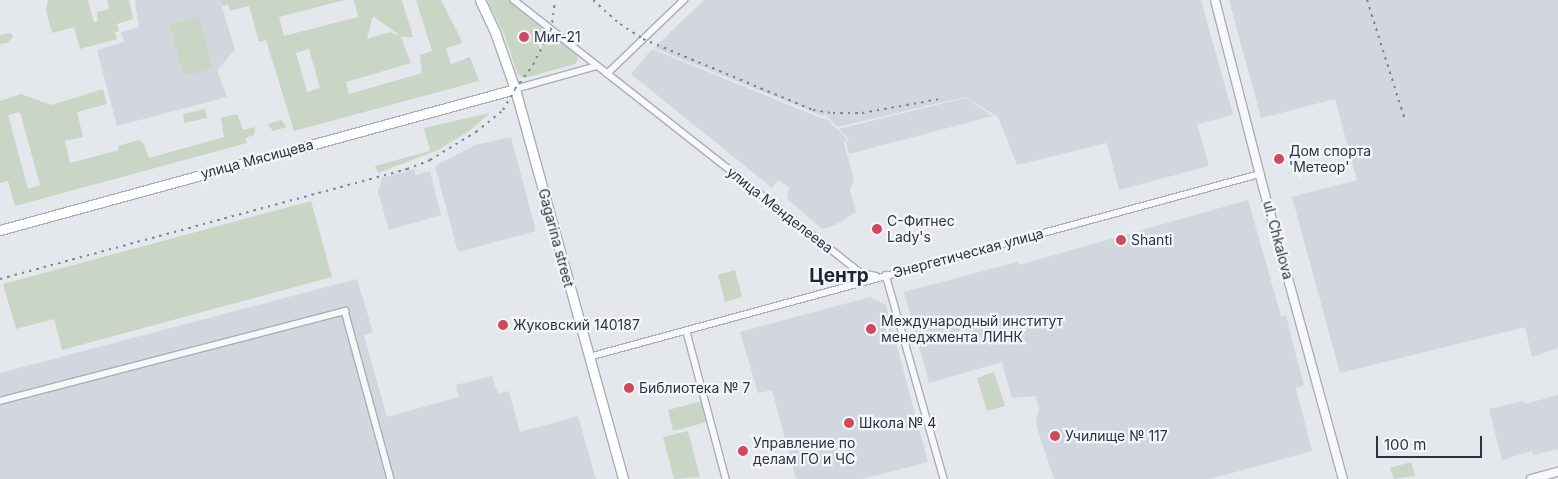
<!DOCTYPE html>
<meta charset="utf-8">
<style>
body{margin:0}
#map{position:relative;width:1558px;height:479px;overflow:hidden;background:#e4e7ec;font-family:Inter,sans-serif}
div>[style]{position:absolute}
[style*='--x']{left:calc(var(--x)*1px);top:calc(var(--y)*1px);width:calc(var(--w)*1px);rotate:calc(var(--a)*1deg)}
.built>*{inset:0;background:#d2d6de}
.green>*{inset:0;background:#c9d6c5}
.roads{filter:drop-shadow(1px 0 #a9aeb7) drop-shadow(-1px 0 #a9aeb7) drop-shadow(0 1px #a9aeb7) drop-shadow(0 -1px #a9aeb7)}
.minor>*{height:5.5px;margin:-2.75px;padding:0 2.75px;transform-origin:2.75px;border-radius:2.75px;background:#f7f8fa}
.tertiary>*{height:8px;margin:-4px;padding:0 4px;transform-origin:4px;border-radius:4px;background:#f7f8fa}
.secondary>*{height:9px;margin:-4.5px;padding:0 4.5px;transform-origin:4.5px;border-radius:4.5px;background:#fff}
.primary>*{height:9px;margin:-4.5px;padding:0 4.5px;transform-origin:4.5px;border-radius:4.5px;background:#fff}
.rail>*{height:2px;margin-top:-1px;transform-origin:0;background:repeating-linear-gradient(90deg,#7d8696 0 2.5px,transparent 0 7.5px)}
.dots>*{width:14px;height:14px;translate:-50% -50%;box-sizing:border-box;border:2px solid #f4f6f9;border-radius:50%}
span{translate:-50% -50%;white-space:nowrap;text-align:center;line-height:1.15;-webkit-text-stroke:4.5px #f4f6f9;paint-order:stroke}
.poi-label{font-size:14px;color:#2b3445}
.left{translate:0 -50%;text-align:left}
.street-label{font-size:14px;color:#2b3445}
.district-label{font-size:19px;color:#1d2536;font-weight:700}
.scale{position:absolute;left:1376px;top:436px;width:106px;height:22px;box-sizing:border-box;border:2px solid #2b3445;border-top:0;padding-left:6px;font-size:15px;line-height:18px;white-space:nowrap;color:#2b3445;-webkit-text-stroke:4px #f4f6f9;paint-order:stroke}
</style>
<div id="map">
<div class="built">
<i style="clip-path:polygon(137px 0,220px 0,235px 50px,217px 70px,227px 97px,117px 126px,97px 50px,124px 42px,121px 32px,139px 27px,135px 2px)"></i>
<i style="clip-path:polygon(704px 0,1201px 0,1233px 115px,1197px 124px,1209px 166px,1119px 190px,1107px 143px,1017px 165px,998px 117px,965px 97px,837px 127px,825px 114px,823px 116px,654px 48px)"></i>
<i style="clip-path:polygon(1229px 0,1558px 0,1558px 348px,1532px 357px,1525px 327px,1340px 373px,1292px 197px,1357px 180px,1335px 99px,1261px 118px)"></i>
<i style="clip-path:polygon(652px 49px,823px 119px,825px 117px,847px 139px,844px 143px,854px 180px,850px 190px,856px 212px,835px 225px,822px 229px,787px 199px,789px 187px,778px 180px,772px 188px,631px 74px)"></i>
<i style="clip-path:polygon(965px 98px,993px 116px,849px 154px,846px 143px,849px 139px,839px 129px)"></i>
<i style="clip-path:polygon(511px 137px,536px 231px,458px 252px,435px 166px,475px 145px)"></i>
<i style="clip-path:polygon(414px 169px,416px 175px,430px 171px,441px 215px,389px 230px,378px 192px,382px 178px)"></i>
<i style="clip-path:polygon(1248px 200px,1281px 316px,1286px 316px,1304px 385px,1296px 388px,1312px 451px,1210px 479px,1054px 479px,1037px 428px,1036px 421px,1039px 409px,1036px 396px,1012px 398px,1002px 362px,929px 383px,904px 292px,1017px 262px,1019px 265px)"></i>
<i style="clip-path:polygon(357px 279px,373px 332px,364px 335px,387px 417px,459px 397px,456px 385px,492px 376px,498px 394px,509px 391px,520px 432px,578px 416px,596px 479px,0 479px,0 373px)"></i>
<i style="clip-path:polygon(870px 297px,886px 305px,928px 462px,862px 479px,796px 479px,772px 390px,758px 393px,740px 332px)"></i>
<i style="clip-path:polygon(1558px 395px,1558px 449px,1533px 455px,1532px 451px,1502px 460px,1489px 409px,1524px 401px,1525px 404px)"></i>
</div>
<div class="green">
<i style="clip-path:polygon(48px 0,88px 0,94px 22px,98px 21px,97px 12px,109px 9px,107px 0,129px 0,133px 19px,117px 24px,119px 31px,115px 32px,117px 39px,80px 49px,74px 28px,78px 26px,52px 33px,46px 11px)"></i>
<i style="clip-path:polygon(evenodd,220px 0,345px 0,279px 17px,284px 36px,358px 17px,354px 0,402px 0,413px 37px,401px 37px,411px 63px,346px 82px,349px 94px,422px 73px,420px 55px,432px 51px,416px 0,441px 0,463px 43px,446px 48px,451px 64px,470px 57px,479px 81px,294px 131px,266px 40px,259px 42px,249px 6px,230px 11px,228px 4px,222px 6px,220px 0,373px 16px,399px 35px,399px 36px,390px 32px,367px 39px,373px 16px,220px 0,309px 49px,320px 88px,307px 92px,296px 53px,309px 49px)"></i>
<i style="clip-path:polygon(487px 0,508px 0,576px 53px,578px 59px,575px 64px,525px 78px,518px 75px,504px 34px)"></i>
<i style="clip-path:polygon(199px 16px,213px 69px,183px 76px,170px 24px)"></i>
<i style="clip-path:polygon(11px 33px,13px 37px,7px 43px,0 44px,0 35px)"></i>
<i style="clip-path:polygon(evenodd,103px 89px,107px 104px,77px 112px,83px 137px,65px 141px,70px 163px,119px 150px,118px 146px,139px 140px,144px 144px,149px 158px,224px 137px,221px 118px,237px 114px,243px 130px,255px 127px,254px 135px,245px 138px,247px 143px,15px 206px,8px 181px,0 183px,0 101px,21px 94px,51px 105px,103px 89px,20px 112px,40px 185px,28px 189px,8px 115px,20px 112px)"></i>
<i style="clip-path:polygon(205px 109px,207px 118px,184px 123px,183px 114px)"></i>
<i style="clip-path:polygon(490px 113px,469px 131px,438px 150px,378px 173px,375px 166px,430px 151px,424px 128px)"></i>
<i style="clip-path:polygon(281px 120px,287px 127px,273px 131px,267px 124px)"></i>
<i style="clip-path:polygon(311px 201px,332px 277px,62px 350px,54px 319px,16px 329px,3px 284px)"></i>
<i style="clip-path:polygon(735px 270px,742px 297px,725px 302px,718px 275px)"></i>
<i style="clip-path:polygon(994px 372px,1005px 406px,987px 411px,977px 378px)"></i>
<i style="clip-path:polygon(702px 401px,707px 422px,673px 431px,668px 410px)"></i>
<i style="clip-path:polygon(688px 431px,700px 477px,674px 479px,663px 437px)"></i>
<i style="clip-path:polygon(1411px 462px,1415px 476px,1394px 479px,1390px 468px)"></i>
</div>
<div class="roads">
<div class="minor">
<i style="--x:514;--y:0;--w:432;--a:38.2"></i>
<i style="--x:853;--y:267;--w:10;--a:37"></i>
<i style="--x:861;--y:273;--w:15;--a:11"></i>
<i style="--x:607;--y:74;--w:107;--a:-43.9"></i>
<i style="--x:515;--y:89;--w:85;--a:-15.7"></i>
<i style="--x:886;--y:275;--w:212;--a:74.1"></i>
<i style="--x:687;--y:332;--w:152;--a:75.1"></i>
<i style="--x:589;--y:357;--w:696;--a:-15.26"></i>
<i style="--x:0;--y:401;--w:357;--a:-14.6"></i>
<i style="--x:345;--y:311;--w:174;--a:74.7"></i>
</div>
<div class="tertiary">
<i style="--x:1215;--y:0;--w:193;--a:75.6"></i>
<i style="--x:1263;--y:187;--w:303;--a:74.7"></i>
<i style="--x:1531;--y:479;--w:28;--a:-15"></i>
</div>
<div class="secondary">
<i style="--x:0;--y:230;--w:534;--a:-15.31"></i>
</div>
<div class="primary">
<i style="--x:480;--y:0;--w:35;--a:65"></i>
<i style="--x:495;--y:32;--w:60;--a:70.7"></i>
<i style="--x:515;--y:89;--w:405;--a:74.5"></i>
</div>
</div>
<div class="rail">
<i style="--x:593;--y:0;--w:36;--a:42"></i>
<i style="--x:620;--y:24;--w:27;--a:33"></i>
<i style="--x:643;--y:39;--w:184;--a:22.7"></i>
<i style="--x:813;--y:110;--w:20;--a:9"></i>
<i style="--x:833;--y:113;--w:29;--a:0"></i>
<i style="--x:862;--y:113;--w:79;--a:-10.2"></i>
<i style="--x:1367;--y:0;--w:126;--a:72.4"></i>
<i style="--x:0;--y:279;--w:422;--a:-15.1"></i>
<i style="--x:407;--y:169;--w:25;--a:-21"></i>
<i style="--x:430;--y:160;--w:54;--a:-31.3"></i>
<i style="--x:476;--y:132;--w:35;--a:-39"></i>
<i style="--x:503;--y:110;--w:24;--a:-60"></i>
<i style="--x:515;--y:89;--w:30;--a:-53"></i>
<i style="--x:533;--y:65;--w:39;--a:-63"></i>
<i style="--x:551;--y:30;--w:30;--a:-82"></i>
</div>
<div class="dots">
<i style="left:524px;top:37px;background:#d1495b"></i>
<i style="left:1279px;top:159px;background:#d1495b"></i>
<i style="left:877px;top:229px;background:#d1495b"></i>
<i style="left:1121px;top:240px;background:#d1495b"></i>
<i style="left:503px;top:325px;background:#d1495b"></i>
<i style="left:871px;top:329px;background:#d1495b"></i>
<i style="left:629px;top:388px;background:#d1495b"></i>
<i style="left:849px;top:423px;background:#d1495b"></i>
<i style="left:1055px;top:436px;background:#d1495b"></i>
<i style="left:743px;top:451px;background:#d1495b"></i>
</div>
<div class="poi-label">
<span class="left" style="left:534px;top:37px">Миг-21</span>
<span class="left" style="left:1289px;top:159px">Дом спорта<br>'Метеор'</span>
<span class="left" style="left:887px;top:229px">С-Фитнес<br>Lady's</span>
<span class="left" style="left:1131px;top:240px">Shanti</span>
<span class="left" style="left:881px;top:329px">Международный институт<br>менеджмента ЛИНК</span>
<span class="left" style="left:513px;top:325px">Жуковский 140187</span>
<span class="left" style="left:639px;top:388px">Библиотека № 7</span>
<span class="left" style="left:859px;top:423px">Школа № 4</span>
<span class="left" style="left:1065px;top:436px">Училище № 117</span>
<span class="left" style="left:753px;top:451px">Управление по<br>делам ГО и ЧС</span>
</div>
<div class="street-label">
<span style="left:257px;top:159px;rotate:-15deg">улица Мясищева</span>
<span style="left:780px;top:210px;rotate:38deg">улица Менделеева</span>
<span style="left:556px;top:238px;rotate:75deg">Gagarina street</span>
<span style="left:1278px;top:240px;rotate:75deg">ul. Chkalova</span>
<span style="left:968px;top:253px;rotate:-15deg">Энергетическая улица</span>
</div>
<div class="district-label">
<span style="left:839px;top:276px">Центр</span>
</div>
<div class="scale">100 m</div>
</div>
